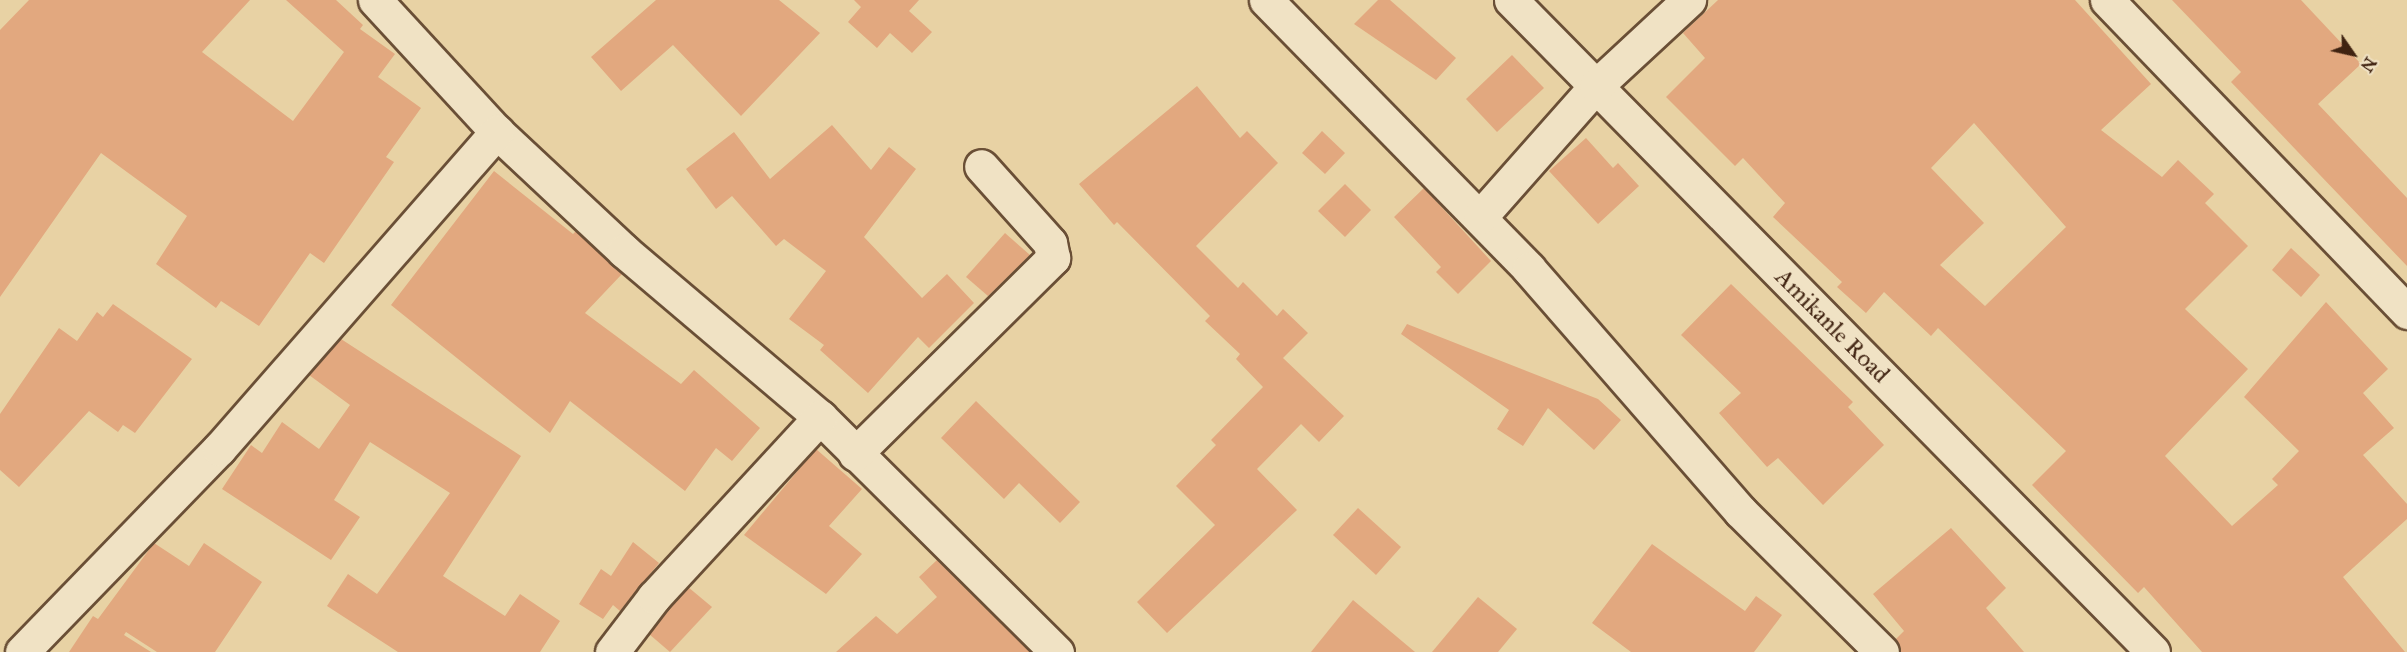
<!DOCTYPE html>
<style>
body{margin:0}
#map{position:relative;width:2407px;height:652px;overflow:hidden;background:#e8d2a4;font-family:"IM FELL Great Primer",serif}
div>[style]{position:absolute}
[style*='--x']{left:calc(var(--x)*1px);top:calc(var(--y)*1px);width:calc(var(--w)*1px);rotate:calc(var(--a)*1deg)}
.building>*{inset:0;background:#e2a87f}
.roads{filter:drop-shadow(2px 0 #6a4f36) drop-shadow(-2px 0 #6a4f36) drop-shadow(0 2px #6a4f36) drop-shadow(0 -2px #6a4f36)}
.minor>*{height:33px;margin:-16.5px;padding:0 16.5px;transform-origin:16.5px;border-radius:16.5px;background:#f0e2c4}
span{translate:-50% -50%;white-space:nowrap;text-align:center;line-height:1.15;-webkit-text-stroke:4.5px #f0e2c4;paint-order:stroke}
.street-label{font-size:24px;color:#402311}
.north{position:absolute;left:2323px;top:24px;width:60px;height:60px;-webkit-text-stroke:4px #f0e2c4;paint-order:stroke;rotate:124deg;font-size:16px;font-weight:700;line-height:24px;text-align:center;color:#402311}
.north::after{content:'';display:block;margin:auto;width:21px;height:27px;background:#402311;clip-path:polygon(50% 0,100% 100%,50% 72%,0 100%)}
</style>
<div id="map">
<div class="building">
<i style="clip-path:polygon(29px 0,250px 0,202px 52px,293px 121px,344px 52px,286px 0,336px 0,363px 25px,360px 29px,395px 54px,378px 77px,421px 108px,386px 157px,394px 162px,324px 263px,310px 253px,259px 326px,221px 301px,216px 308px,156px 264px,187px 216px,101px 153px,0 297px,0 30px)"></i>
<i style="clip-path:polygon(656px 0,779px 0,820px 33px,741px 116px,673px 45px,621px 91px,591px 57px)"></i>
<i style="clip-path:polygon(854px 0,919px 0,909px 11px,932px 32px,912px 53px,890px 33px,877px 48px,848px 22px,861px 7px)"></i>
<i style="clip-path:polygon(1378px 0,1390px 0,1456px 58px,1436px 80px,1354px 24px)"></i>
<i style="clip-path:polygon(evenodd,1718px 0,2075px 0,2151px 84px,2101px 130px,2162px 177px,2178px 160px,2214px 194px,2205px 203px,2248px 246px,2185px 309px,2248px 369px,2165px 456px,2232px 526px,2278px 485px,2272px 479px,2299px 451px,2244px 397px,2326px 302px,2388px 369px,2363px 393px,2394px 428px,2363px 455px,2407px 504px,2407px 519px,2343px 577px,2405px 652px,2202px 652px,2144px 587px,2138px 593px,2032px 485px,2066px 451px,1938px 328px,1931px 336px,1884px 292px,1866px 313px,1837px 287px,1842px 282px,1773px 217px,1785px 203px,1743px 158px,1735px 166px,1666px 97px,1705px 58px,1683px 33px,1718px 0,1974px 123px,2066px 227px,1985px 306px,1940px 265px,1984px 223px,1931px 168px,1974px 123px)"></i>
<i style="clip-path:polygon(2172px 0,2301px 0,2361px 64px,2318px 104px,2407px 198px,2407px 266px,2231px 82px,2241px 72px)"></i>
<i style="clip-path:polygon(1512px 55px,1544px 88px,1497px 132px,1466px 99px)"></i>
<i style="clip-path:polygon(1197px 86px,1240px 138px,1247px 131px,1278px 163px,1196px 246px,1238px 288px,1243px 282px,1277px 316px,1283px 309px,1308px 333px,1283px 358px,1344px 416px,1319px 442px,1301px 424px,1257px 469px,1297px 510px,1167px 633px,1137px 602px,1215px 525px,1176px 486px,1216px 445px,1211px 440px,1263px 387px,1236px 359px,1240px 354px,1205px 321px,1210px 316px,1117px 222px,1114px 225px,1079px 184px)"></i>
<i style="clip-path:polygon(832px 125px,871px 170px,889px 147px,916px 169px,864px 237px,922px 298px,947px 274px,974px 303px,929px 348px,918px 337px,868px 393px,820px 350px,824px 345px,789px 319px,826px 271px,784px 239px,776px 246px,732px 196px,716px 209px,686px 169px,734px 132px,770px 179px)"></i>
<i style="clip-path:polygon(1322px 131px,1345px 153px,1325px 174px,1302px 153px)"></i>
<i style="clip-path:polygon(1586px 138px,1613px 168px,1618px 163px,1639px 186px,1598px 224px,1549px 171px)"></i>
<i style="clip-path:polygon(494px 171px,573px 234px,576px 231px,622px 274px,585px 313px,681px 384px,694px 370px,760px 428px,732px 461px,716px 448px,685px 491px,570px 401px,550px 433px,391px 305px)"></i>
<i style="clip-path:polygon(1345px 184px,1371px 210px,1345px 237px,1318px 211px)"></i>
<i style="clip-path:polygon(1424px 188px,1491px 261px,1458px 294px,1436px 272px,1441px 267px,1394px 217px)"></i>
<i style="clip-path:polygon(1005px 233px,1030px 255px,988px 296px,966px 277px)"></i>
<i style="clip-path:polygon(2291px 248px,2320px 275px,2301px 297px,2272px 270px)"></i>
<i style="clip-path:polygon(1731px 284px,1853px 402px,1848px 407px,1884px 445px,1823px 505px,1778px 458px,1767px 467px,1719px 413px,1741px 393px,1681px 335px)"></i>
<i style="clip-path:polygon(113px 304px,192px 359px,135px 433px,123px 425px,118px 432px,89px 411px,19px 487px,0 470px,0 414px,59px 328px,77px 341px,97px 312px,103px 317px)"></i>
<i style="clip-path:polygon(1407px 324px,1598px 399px,1621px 420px,1594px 450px,1548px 408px,1523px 446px,1497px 429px,1509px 410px,1401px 334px)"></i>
<i style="clip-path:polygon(341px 339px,521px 456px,443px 576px,505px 616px,520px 594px,560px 621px,540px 652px,398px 652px,327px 606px,348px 574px,377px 594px,450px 493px,370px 442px,334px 500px,360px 517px,331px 560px,222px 489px,251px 445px,262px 453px,282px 422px,319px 449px,350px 405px,309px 375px)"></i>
<i style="clip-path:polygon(976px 401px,1080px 502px,1060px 523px,1019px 483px,1004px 499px,941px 438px)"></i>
<i style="clip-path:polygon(816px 449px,862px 489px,829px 526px,862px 554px,826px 594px,744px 535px)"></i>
<i style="clip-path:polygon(1358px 508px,1401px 547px,1376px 575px,1333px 535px)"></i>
<i style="clip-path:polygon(1951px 528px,2006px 588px,1986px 608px,2024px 652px,1900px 652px,1896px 639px,1904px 631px,1873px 594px)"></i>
<i style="clip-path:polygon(633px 542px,659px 563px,620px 611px,613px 605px,603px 619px,579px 604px,601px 569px,611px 576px)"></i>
<i style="clip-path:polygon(154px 543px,189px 566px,204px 543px,262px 582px,215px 652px,157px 652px,126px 632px,124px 635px,151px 652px,69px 652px,93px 616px,98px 619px)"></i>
<i style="clip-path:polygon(1652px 544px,1745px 611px,1756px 596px,1782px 615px,1754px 652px,1631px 652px,1592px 623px)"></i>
<i style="clip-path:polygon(937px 560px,1030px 652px,836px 652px,876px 616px,897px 634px,937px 597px,919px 577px)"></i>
<i style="clip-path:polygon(688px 587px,712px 607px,670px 652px,649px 634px)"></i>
<i style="clip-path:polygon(1478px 597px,1517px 629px,1498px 652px,1432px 652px)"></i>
<i style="clip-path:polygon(1353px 600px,1415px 652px,1311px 652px)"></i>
</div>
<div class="roads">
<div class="minor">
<i style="--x:375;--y:0;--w:180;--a:47.3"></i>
<i style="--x:497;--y:132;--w:174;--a:43.1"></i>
<i style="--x:624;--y:251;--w:257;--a:40.3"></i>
<i style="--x:820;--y:417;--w:334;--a:44.8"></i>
<i style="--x:1266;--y:0;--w:376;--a:45.6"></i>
<i style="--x:1529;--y:269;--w:321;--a:48.9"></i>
<i style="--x:1740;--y:511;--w:200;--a:44.8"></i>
<i style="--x:1511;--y:0;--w:915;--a:45.44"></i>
<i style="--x:2107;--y:0;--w:433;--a:46.1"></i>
<i style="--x:1480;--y:217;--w:175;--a:-48.5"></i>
<i style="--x:1596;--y:86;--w:127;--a:-42.8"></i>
<i style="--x:855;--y:454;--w:279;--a:-44.7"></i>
<i style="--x:1053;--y:258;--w:15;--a:-101"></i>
<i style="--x:1050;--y:243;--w:103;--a:-131.9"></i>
<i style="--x:22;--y:652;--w:283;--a:-45.9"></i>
<i style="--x:219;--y:449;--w:422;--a:-48.8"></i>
<i style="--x:612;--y:652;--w:69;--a:-52.6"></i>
<i style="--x:654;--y:597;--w:245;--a:-47.3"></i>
</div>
</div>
<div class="street-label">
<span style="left:1832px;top:326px;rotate:45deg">Amikanle Road</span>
</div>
<div class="north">N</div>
</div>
